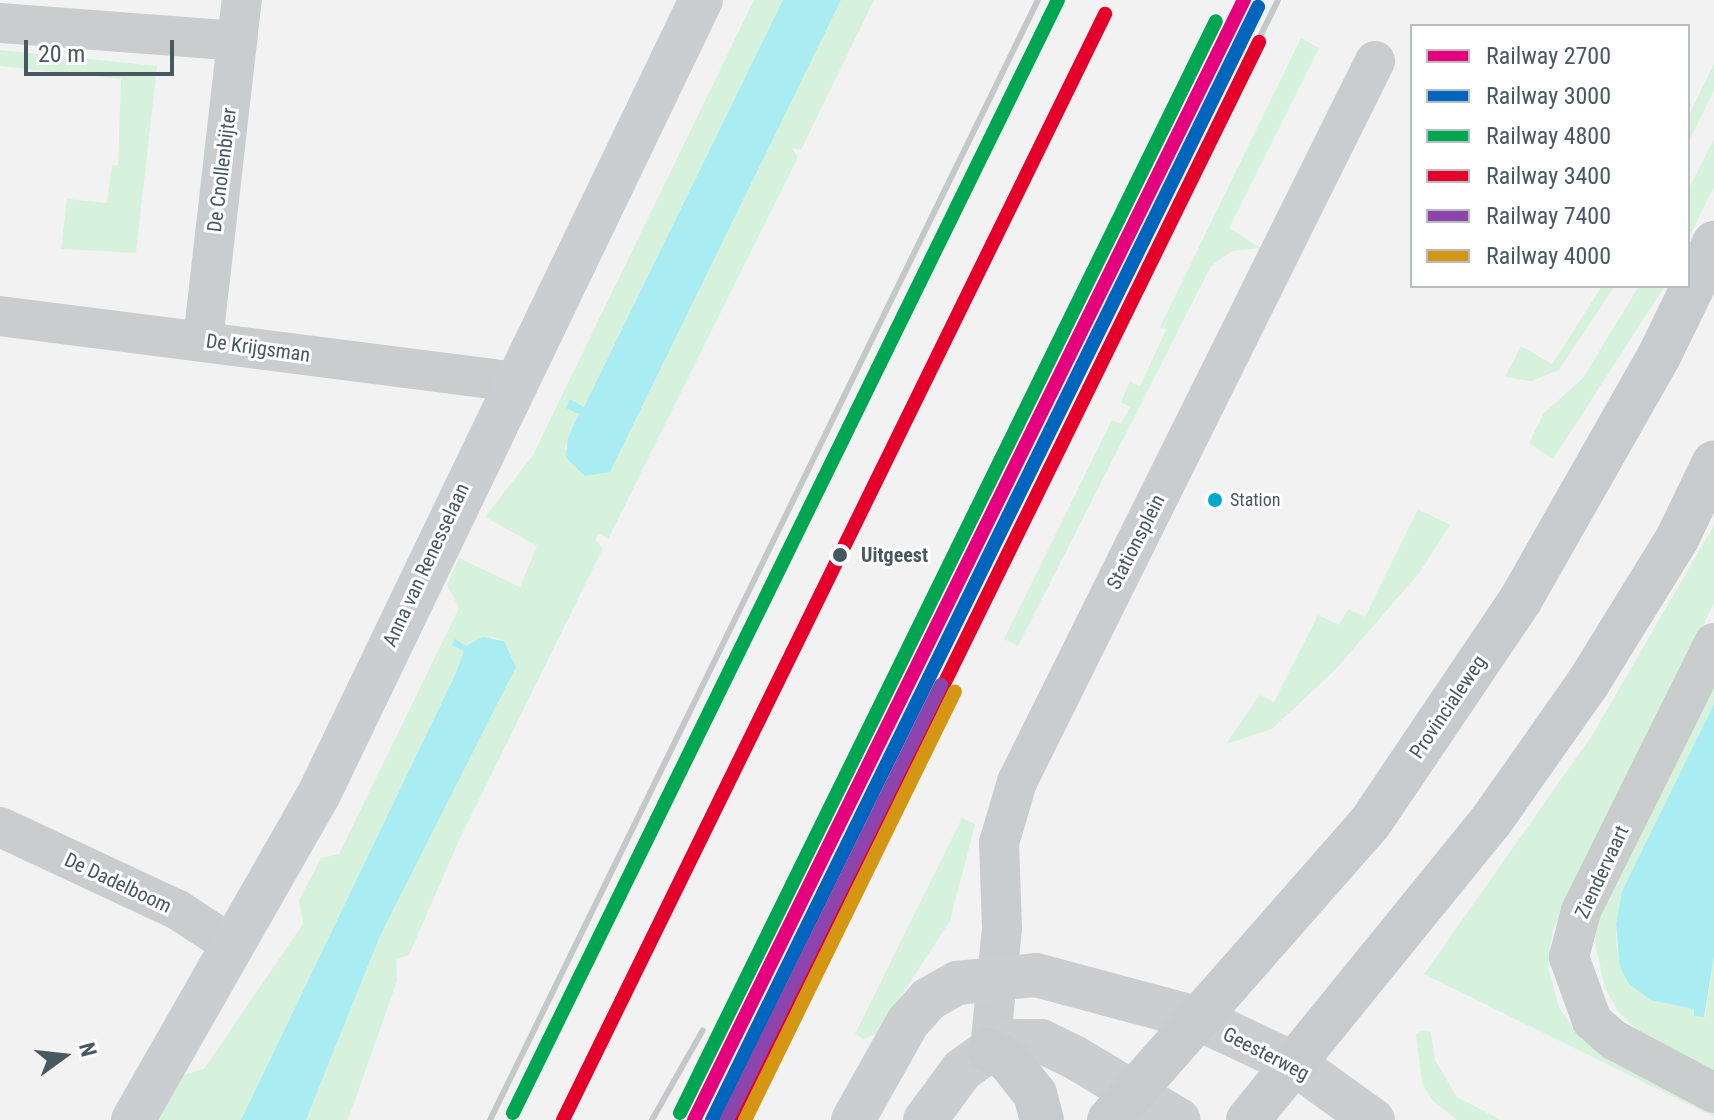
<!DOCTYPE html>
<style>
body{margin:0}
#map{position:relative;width:1714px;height:1120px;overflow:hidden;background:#f2f2f2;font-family:"Roboto Condensed",sans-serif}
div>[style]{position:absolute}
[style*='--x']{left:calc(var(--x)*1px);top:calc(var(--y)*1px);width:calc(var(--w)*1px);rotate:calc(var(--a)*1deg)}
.green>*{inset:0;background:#d6f2dd}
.water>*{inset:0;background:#a9ecf1}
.street>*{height:40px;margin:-20px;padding:0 20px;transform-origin:20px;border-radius:20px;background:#c9cdce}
.secondary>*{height:44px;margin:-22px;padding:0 22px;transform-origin:22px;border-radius:22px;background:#caced1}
.primary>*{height:44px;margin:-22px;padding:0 22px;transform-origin:22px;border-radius:22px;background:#c7cbcd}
.rail>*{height:6px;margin:-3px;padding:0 3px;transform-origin:3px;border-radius:3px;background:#c5c8c8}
.rail-1>*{height:14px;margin:-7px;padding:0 7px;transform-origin:7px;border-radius:7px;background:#e5007d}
.rail-2>*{height:14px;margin:-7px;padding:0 7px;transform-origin:7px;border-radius:7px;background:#0065bd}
.rail-3>*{height:14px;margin:-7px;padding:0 7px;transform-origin:7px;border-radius:7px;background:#00a651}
.rail-4>*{height:14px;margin:-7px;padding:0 7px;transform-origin:7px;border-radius:7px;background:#e4002b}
.rail-5>*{height:14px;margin:-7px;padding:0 7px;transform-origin:7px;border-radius:7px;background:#8e44ad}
.rail-6>*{height:14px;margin:-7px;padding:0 7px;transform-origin:7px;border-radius:7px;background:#d49613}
.dots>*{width:22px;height:22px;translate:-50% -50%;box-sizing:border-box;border:4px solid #fff;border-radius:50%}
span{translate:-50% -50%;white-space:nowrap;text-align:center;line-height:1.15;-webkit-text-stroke:6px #fff;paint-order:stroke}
.bus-label{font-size:18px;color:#48585f}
.left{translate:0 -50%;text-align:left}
.street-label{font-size:20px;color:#48585f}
.stop-label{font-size:20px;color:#48585f;font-weight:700}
.legend{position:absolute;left:1410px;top:24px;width:280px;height:264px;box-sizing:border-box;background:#fff;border:2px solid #b6bcbf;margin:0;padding:10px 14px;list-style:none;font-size:24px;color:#48585f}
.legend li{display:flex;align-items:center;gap:16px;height:40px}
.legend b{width:40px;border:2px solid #b6bcbf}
.north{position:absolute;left:24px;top:1016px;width:80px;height:80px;-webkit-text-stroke:6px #fff;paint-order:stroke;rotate:75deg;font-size:22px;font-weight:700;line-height:32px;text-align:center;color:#48585f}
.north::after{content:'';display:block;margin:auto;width:28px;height:36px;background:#48585f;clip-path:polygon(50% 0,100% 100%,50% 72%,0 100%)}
.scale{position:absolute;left:24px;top:40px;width:150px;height:36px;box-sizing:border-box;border:4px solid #48585f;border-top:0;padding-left:10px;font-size:24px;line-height:28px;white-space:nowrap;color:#48585f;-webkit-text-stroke:6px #fff;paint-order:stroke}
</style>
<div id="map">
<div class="green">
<i style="clip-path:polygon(754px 0,783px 0,584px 408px,570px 399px,567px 407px,579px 414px,565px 449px,610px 472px,841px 0,874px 0,801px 150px,792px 148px,798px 157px,608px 539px,599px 534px,595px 540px,603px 548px,460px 838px,409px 955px,396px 959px,397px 981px,348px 1120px,306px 1120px,380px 936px,516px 667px,504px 641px,493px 637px,466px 646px,456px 640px,464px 651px,455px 675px,241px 1120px,156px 1120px,185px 1074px,204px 1069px,303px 924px,299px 900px,321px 858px,339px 854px,459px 608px,447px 585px,459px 558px,520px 587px,537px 546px,485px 517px,533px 455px)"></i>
<i style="clip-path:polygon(1301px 38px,1319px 48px,1229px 228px,1261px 248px,1232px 251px,1211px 266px,1018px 646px,1004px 639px,1112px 420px,1121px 424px,1130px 407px,1121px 402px,1130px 381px,1140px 386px,1166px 330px,1160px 327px)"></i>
<i style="clip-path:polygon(0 50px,157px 66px,136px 253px,61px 249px,67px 199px,107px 203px,112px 165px,118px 166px,121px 79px,0 66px)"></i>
<i style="clip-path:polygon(1714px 64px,1714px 90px,1688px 143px,1688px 117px)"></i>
<i style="clip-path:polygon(1714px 139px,1714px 187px,1688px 239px,1688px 190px)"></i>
<i style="clip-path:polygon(1602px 286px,1615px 286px,1559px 370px,1531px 381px,1505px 377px,1521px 346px,1552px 364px)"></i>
<i style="clip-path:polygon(1639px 286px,1665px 286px,1553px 459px,1529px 443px,1544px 413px,1583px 378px)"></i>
<i style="clip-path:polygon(1418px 509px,1450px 525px,1420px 572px,1335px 670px,1272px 729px,1226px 744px,1259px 695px,1274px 702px,1318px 615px,1339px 625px,1348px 609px,1365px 617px)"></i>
<i style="clip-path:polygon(1714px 525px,1714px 603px,1597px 851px,1553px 929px,1548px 967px,1559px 1007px,1574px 1029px,1592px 1044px,1714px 1106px,1714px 1117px,1424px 974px,1593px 734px)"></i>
<i style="clip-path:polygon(1714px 666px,1714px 704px,1622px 891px,1616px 924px,1617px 948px,1650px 1000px,1695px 1009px,1694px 1016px,1705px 1017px,1714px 956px,1714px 1071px,1642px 1035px,1618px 1011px,1605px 988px,1595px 942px,1598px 916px)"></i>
<i style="clip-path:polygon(962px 818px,975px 824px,950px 921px,876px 1034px,864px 1039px,855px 1034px)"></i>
<i style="clip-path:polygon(1421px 1031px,1431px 1032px,1435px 1060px,1457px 1097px,1501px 1120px,1457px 1120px,1433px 1101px,1422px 1083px,1416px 1034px)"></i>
</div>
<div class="water">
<i style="clip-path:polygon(783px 0,841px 0,610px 472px,585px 476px,566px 458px,568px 438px,579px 414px,566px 408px,570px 399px,584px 407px)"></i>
<i style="clip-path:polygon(483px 637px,504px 641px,516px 667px,380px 936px,306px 1120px,241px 1120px,455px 675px,464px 651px,452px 645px,455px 639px,466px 646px)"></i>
<i style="clip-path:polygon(1714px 704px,1714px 956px,1704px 1017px,1694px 1016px,1694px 1009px,1650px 1000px,1628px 983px,1620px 966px,1616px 924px,1622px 891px)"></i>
</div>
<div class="street">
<i style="--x:0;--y:23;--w:238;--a:4.3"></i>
<i style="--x:0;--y:316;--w:520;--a:7.29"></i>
<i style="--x:203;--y:340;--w:342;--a:-83.5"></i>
<i style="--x:1714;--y:643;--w:299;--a:116.4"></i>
<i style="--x:1581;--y:911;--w:48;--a:104.6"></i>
<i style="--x:1569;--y:957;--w:68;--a:70.2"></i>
<i style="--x:1592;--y:1021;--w:29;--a:41"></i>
<i style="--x:1614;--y:1040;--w:113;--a:27.9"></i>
<i style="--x:0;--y:827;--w:196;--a:25"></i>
<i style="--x:178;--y:910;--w:66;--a:33.2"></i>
<i style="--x:990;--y:1050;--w:123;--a:-84.4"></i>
<i style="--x:1002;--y:928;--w:85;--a:-92"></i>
<i style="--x:999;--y:843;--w:64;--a:-73.6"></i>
<i style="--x:1017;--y:782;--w:805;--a:-63.59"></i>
</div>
<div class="secondary">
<i style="--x:133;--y:1120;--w:375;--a:-60.3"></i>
<i style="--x:319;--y:794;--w:881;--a:-64.31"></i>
<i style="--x:853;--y:1120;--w:112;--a:-60.7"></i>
<i style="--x:908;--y:1022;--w:31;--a:-48"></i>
<i style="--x:929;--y:999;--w:32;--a:-30"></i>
<i style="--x:957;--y:983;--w:79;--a:-5.8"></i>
<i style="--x:1036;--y:975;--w:167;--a:15"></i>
<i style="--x:1197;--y:1018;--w:108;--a:25.1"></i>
<i style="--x:1295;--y:1064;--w:96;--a:35.7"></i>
<i style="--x:925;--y:1120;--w:62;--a:-53.5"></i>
<i style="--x:962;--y:1070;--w:34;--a:-36"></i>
<i style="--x:990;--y:1050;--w:26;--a:-21"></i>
<i style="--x:1014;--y:1041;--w:27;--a:0"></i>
<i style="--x:1041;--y:1041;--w:37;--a:26"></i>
<i style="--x:1074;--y:1057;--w:122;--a:31"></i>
</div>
<div class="primary">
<i style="--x:990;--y:1050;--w:21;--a:29"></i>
<i style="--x:1008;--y:1060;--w:43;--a:51.5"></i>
<i style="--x:1035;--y:1094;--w:27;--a:75"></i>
<i style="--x:1109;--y:1120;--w:395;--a:-48.7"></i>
<i style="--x:1370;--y:823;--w:270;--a:-56"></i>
<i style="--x:1521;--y:599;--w:279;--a:-60.4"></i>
<i style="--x:1659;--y:356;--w:126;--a:-64"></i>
<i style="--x:1248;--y:1120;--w:385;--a:-50.9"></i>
<i style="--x:1491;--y:821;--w:169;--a:-54.9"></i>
<i style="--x:1588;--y:683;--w:169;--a:-58.3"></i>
<i style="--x:1677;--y:539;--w:85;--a:-64.3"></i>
</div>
<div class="rail">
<i style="--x:941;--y:685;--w:763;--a:-63.8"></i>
<i style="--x:490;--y:1120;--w:1247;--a:-63.93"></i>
<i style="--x:652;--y:1120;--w:103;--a:-60.5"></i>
</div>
<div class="rail-1">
<i style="--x:694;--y:1120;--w:1248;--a:-63.85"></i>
</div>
<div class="rail-2">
<i style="--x:712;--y:1120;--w:1240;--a:-63.87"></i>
</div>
<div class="rail-3">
<i style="--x:513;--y:1113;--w:1239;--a:-63.91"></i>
<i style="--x:680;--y:1113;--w:1216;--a:-63.86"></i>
</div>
<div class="rail-4">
<i style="--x:563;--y:1120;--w:1232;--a:-63.89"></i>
<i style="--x:730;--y:1120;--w:1201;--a:-63.86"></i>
</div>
<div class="rail-5">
<i style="--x:727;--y:1120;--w:485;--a:-63.8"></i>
</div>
<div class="rail-6">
<i style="--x:745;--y:1120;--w:477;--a:-63.9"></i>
</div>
<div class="dots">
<i style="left:1215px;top:500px;background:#00a9ce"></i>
<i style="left:840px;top:555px;background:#48585f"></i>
</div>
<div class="bus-label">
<span class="left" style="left:1230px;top:500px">Station</span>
</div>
<div class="street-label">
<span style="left:222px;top:170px;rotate:-83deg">De Cnollenbijter</span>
<span style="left:258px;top:348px;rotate:8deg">De Krijgsman</span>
<span style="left:1136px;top:542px;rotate:-63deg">Stationsplein</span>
<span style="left:426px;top:565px;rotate:-65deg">Anna van Renesselaan</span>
<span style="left:1448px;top:707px;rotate:-56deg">Provincialeweg</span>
<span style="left:1602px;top:872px;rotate:-65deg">Ziendervaart</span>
<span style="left:118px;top:883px;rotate:25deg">De Dadelboom</span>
<span style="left:1266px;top:1054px;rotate:27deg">Geesterweg</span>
</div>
<div class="stop-label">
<span class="left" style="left:861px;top:555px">Uitgeest</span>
</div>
<ul class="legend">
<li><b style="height:10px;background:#e5007d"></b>Railway 2700</li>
<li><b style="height:10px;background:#0065bd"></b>Railway 3000</li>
<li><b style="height:10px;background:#00a651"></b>Railway 4800</li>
<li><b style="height:10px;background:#e4002b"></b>Railway 3400</li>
<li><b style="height:10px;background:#8e44ad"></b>Railway 7400</li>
<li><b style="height:10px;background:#d49613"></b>Railway 4000</li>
</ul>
<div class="north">N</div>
<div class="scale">20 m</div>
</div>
